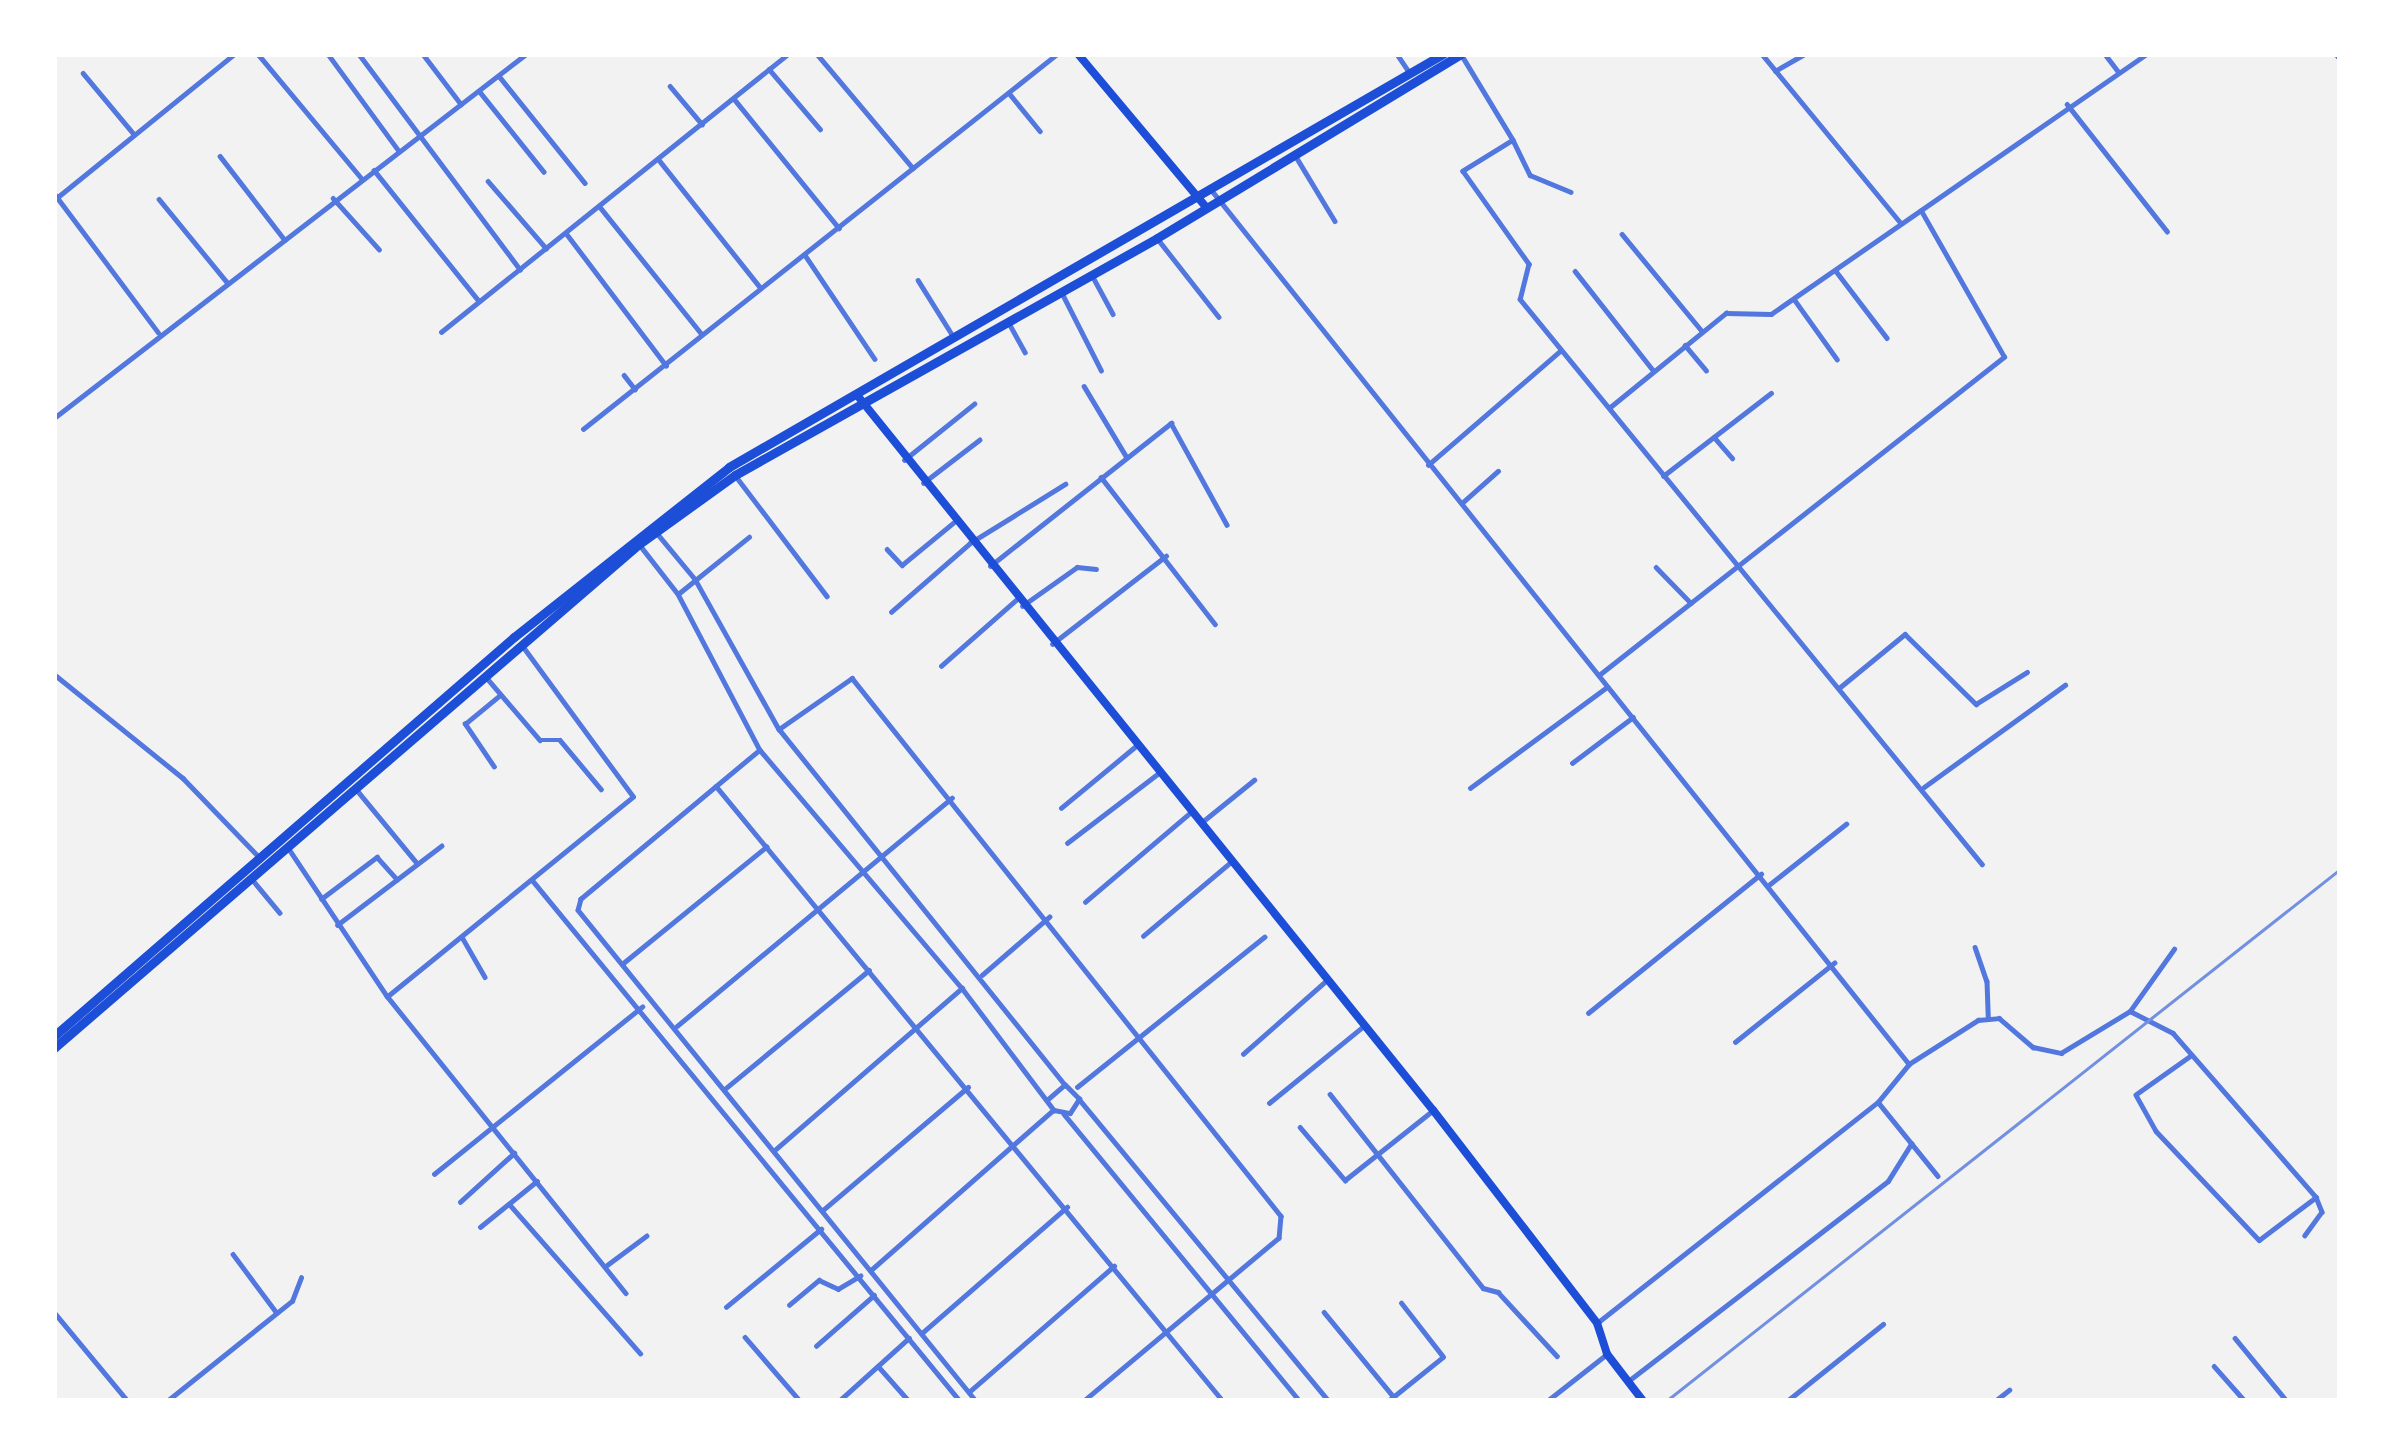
<!DOCTYPE html>
<style>
body{margin:0}
#map{position:relative;width:2394px;height:1455px;overflow:hidden;background:#f2f2f2;font-family:Montserrat,sans-serif}
div>[style]{position:absolute}
[style*='--x']{left:calc(var(--x)*1px);top:calc(var(--y)*1px);width:calc(var(--w)*1px);rotate:calc(var(--a)*1deg)}
.minor>*{height:4.5px;margin:-2.25px;padding:0 2.25px;transform-origin:2.25px;border-radius:2.25px;background:#5277de}
.secondary>*{height:8px;margin:-4px;padding:0 4px;transform-origin:4px;border-radius:4px;background:#1d4ed8}
.trunk>*{height:9px;margin:-4.5px;padding:0 4.5px;transform-origin:4.5px;border-radius:4.5px;background:#1d4ed8}
.rail>*{height:3px;margin:-1.5px;padding:0 1.5px;transform-origin:1.5px;border-radius:1.5px;background:#7290e2}
span{translate:-50% -50%;white-space:nowrap;text-align:center;line-height:1.15;-webkit-text-stroke:12px #fff;paint-order:stroke}
.frame{position:absolute;inset:0;border:57px solid #fff;pointer-events:none}
</style>
<div id="map">
<div class="minor">
<i style="--x:258;--y:54;--w:163;--a:50.2"></i>
<i style="--x:328;--y:54;--w:120;--a:53.8"></i>
<i style="--x:359;--y:54;--w:269;--a:53.2"></i>
<i style="--x:423;--y:54;--w:63;--a:52.8"></i>
<i style="--x:817;--y:54;--w:149;--a:49.9"></i>
<i style="--x:1397;--y:54;--w:23;--a:56"></i>
<i style="--x:1461;--y:54;--w:100;--a:58.8"></i>
<i style="--x:1513;--y:140;--w:59;--a:148.2"></i>
<i style="--x:1463;--y:171;--w:114;--a:54.6"></i>
<i style="--x:1529;--y:264;--w:36;--a:104"></i>
<i style="--x:1520;--y:299;--w:730;--a:50.73"></i>
<i style="--x:1762;--y:54;--w:219;--a:50.6"></i>
<i style="--x:2105;--y:54;--w:21;--a:53"></i>
<i style="--x:2186;--y:54;--w:19;--a:0"></i>
<i style="--x:2336;--y:54;--w:6;--a:51"></i>
<i style="--x:769;--y:69;--w:79;--a:49.6"></i>
<i style="--x:1775;--y:71;--w:34;--a:-30"></i>
<i style="--x:83;--y:73;--w:78;--a:50.2"></i>
<i style="--x:499;--y:76;--w:137;--a:51.2"></i>
<i style="--x:670;--y:86;--w:50;--a:49.9"></i>
<i style="--x:480;--y:92;--w:102;--a:51.3"></i>
<i style="--x:1009;--y:93;--w:49;--a:50.8"></i>
<i style="--x:735;--y:100;--w:165;--a:50.9"></i>
<i style="--x:2067;--y:104;--w:162;--a:51.8"></i>
<i style="--x:1513;--y:140;--w:39;--a:64"></i>
<i style="--x:1530;--y:175;--w:44;--a:22.5"></i>
<i style="--x:1295;--y:155;--w:77;--a:58.8"></i>
<i style="--x:220;--y:156;--w:106;--a:52.3"></i>
<i style="--x:659;--y:160;--w:162;--a:51.5"></i>
<i style="--x:374;--y:170;--w:168;--a:51.3"></i>
<i style="--x:488;--y:181;--w:89;--a:49.1"></i>
<i style="--x:1213;--y:192;--w:1116;--a:51.4"></i>
<i style="--x:54;--y:193;--w:174;--a:53.2"></i>
<i style="--x:333;--y:198;--w:69;--a:48"></i>
<i style="--x:159;--y:199;--w:107;--a:50.7"></i>
<i style="--x:54;--y:200;--w:232;--a:-39"></i>
<i style="--x:600;--y:207;--w:161;--a:51.3"></i>
<i style="--x:566;--y:233;--w:166;--a:52.9"></i>
<i style="--x:1622;--y:234;--w:126;--a:50.5"></i>
<i style="--x:1157;--y:238;--w:100;--a:51.9"></i>
<i style="--x:805;--y:255;--w:125;--a:56.1"></i>
<i style="--x:1575;--y:271;--w:126;--a:51.8"></i>
<i style="--x:1836;--y:271;--w:84;--a:52.7"></i>
<i style="--x:1093;--y:277;--w:42;--a:61.6"></i>
<i style="--x:918;--y:280;--w:66;--a:58"></i>
<i style="--x:1061;--y:291;--w:89;--a:63.1"></i>
<i style="--x:1794;--y:299;--w:74;--a:54.4"></i>
<i style="--x:1010;--y:325;--w:31;--a:61"></i>
<i style="--x:441;--y:332;--w:445;--a:-38.7"></i>
<i style="--x:1685;--y:345;--w:33;--a:50"></i>
<i style="--x:624;--y:375;--w:18;--a:52"></i>
<i style="--x:1084;--y:386;--w:82;--a:59"></i>
<i style="--x:1609;--y:408;--w:151;--a:-39.1"></i>
<i style="--x:1726;--y:313;--w:45;--a:1.3"></i>
<i style="--x:1771;--y:314;--w:457;--a:-34.7"></i>
<i style="--x:54;--y:418;--w:596;--a:-37.64"></i>
<i style="--x:583;--y:429;--w:604;--a:-38.35"></i>
<i style="--x:1714;--y:437;--w:28;--a:49"></i>
<i style="--x:904;--y:460;--w:90;--a:-38.7"></i>
<i style="--x:1428;--y:465;--w:174;--a:-40.8"></i>
<i style="--x:735;--y:475;--w:152;--a:52.8"></i>
<i style="--x:1663;--y:476;--w:136;--a:-37.5"></i>
<i style="--x:1101;--y:477;--w:186;--a:52.2"></i>
<i style="--x:923;--y:483;--w:71;--a:-37.5"></i>
<i style="--x:1462;--y:503;--w:48;--a:-41.6"></i>
<i style="--x:656;--y:532;--w:61;--a:50.3"></i>
<i style="--x:695;--y:579;--w:172;--a:60.8"></i>
<i style="--x:779;--y:729;--w:457;--a:51.2"></i>
<i style="--x:639;--y:544;--w:63;--a:52"></i>
<i style="--x:678;--y:594;--w:176;--a:62.3"></i>
<i style="--x:760;--y:750;--w:312;--a:49.7"></i>
<i style="--x:962;--y:988;--w:153;--a:53"></i>
<i style="--x:1054;--y:1110;--w:16;--a:11"></i>
<i style="--x:1070;--y:1113;--w:17;--a:-57"></i>
<i style="--x:1079;--y:1099;--w:20;--a:-135"></i>
<i style="--x:1065;--y:1085;--w:21;--a:139"></i>
<i style="--x:887;--y:549;--w:22;--a:47"></i>
<i style="--x:902;--y:565;--w:66;--a:-39.5"></i>
<i style="--x:990;--y:566;--w:231;--a:-38.3"></i>
<i style="--x:1171;--y:423;--w:116;--a:61.2"></i>
<i style="--x:1656;--y:567;--w:50;--a:45.8"></i>
<i style="--x:678;--y:594;--w:91;--a:-38.8"></i>
<i style="--x:1022;--y:606;--w:67;--a:-35.3"></i>
<i style="--x:1077;--y:567;--w:19;--a:6"></i>
<i style="--x:891;--y:612;--w:105;--a:-41.1"></i>
<i style="--x:970;--y:543;--w:112;--a:-31.8"></i>
<i style="--x:1052;--y:644;--w:144;--a:-37.7"></i>
<i style="--x:941;--y:666;--w:101;--a:-41.4"></i>
<i style="--x:54;--y:674;--w:166;--a:38.9"></i>
<i style="--x:183;--y:778;--w:111;--a:46.1"></i>
<i style="--x:1599;--y:675;--w:515;--a:-38.14"></i>
<i style="--x:2004;--y:357;--w:168;--a:-119.6"></i>
<i style="--x:486;--y:677;--w:83;--a:49.4"></i>
<i style="--x:540;--y:740;--w:20;--a:0"></i>
<i style="--x:560;--y:740;--w:64;--a:50.1"></i>
<i style="--x:1839;--y:688;--w:85;--a:-39.3"></i>
<i style="--x:1905;--y:634;--w:100;--a:44.6"></i>
<i style="--x:1976;--y:704;--w:60;--a:-32.1"></i>
<i style="--x:779;--y:729;--w:89;--a:-34.9"></i>
<i style="--x:852;--y:678;--w:688;--a:51.43"></i>
<i style="--x:1281;--y:1216;--w:22;--a:95"></i>
<i style="--x:1279;--y:1238;--w:254;--a:140.1"></i>
<i style="--x:760;--y:750;--w:233;--a:140.2"></i>
<i style="--x:581;--y:899;--w:11;--a:105"></i>
<i style="--x:578;--y:910;--w:632;--a:50.97"></i>
<i style="--x:1572;--y:763;--w:76;--a:-37"></i>
<i style="--x:494;--y:767;--w:52;--a:-124"></i>
<i style="--x:465;--y:724;--w:44;--a:-39.5"></i>
<i style="--x:716;--y:786;--w:797;--a:50.5"></i>
<i style="--x:1924;--y:787;--w:174;--a:-35.9"></i>
<i style="--x:1470;--y:788;--w:170;--a:-36.4"></i>
<i style="--x:356;--y:789;--w:96;--a:50.5"></i>
<i style="--x:1061;--y:808;--w:97;--a:-39.6"></i>
<i style="--x:1202;--y:822;--w:67;--a:-38.9"></i>
<i style="--x:1067;--y:843;--w:116;--a:-37.3"></i>
<i style="--x:289;--y:849;--w:177;--a:56.3"></i>
<i style="--x:387;--y:996;--w:381;--a:51.2"></i>
<i style="--x:251;--y:878;--w:45;--a:50.4"></i>
<i style="--x:533;--y:881;--w:673;--a:50.61"></i>
<i style="--x:1770;--y:884;--w:97;--a:-38.3"></i>
<i style="--x:321;--y:899;--w:70;--a:-36.9"></i>
<i style="--x:377;--y:857;--w:30;--a:48"></i>
<i style="--x:1085;--y:902;--w:139;--a:-40.3"></i>
<i style="--x:337;--y:925;--w:131;--a:-37.2"></i>
<i style="--x:1143;--y:936;--w:116;--a:-40.1"></i>
<i style="--x:462;--y:937;--w:46;--a:60.1"></i>
<i style="--x:1975;--y:947;--w:36;--a:71"></i>
<i style="--x:1987;--y:981;--w:35;--a:88"></i>
<i style="--x:622;--y:964;--w:186;--a:-39.1"></i>
<i style="--x:982;--y:975;--w:89;--a:-40.9"></i>
<i style="--x:389;--y:995;--w:314;--a:-39.1"></i>
<i style="--x:633;--y:797;--w:187;--a:-126.3"></i>
<i style="--x:2130;--y:1011;--w:48;--a:27.1"></i>
<i style="--x:2173;--y:1033;--w:218;--a:48.9"></i>
<i style="--x:2316;--y:1197;--w:16;--a:68"></i>
<i style="--x:2322;--y:1212;--w:29;--a:126"></i>
<i style="--x:1588;--y:1013;--w:222;--a:-38.8"></i>
<i style="--x:677;--y:1026;--w:357;--a:-39.7"></i>
<i style="--x:1735;--y:1042;--w:127;--a:-38.6"></i>
<i style="--x:1243;--y:1054;--w:113;--a:-41.4"></i>
<i style="--x:2191;--y:1056;--w:67;--a:144.7"></i>
<i style="--x:2136;--y:1095;--w:41;--a:60.9"></i>
<i style="--x:2156;--y:1131;--w:150;--a:46.6"></i>
<i style="--x:2259;--y:1240;--w:71;--a:-37"></i>
<i style="--x:1077;--y:1087;--w:240;--a:-38.7"></i>
<i style="--x:726;--y:1088;--w:185;--a:-39.5"></i>
<i style="--x:1330;--y:1094;--w:247;--a:51.7"></i>
<i style="--x:1483;--y:1288;--w:16;--a:15"></i>
<i style="--x:1498;--y:1292;--w:87;--a:47.3"></i>
<i style="--x:1079;--y:1099;--w:392;--a:50.4"></i>
<i style="--x:1878;--y:1102;--w:95;--a:51"></i>
<i style="--x:1269;--y:1103;--w:124;--a:-39.1"></i>
<i style="--x:1064;--y:1114;--w:372;--a:50.6"></i>
<i style="--x:1300;--y:1127;--w:70;--a:49.7"></i>
<i style="--x:1345;--y:1180;--w:111;--a:-38.4"></i>
<i style="--x:776;--y:1149;--w:246;--a:-40.9"></i>
<i style="--x:434;--y:1174;--w:267;--a:-38.8"></i>
<i style="--x:460;--y:1202;--w:73;--a:-42.2"></i>
<i style="--x:511;--y:1206;--w:196;--a:48.7"></i>
<i style="--x:823;--y:1210;--w:190;--a:-40.3"></i>
<i style="--x:480;--y:1227;--w:73;--a:-38.9"></i>
<i style="--x:233;--y:1254;--w:72;--a:53.4"></i>
<i style="--x:607;--y:1265;--w:49;--a:-36.6"></i>
<i style="--x:871;--y:1270;--w:241;--a:-41.3"></i>
<i style="--x:789;--y:1305;--w:39;--a:-40"></i>
<i style="--x:819;--y:1280;--w:21;--a:25"></i>
<i style="--x:838;--y:1289;--w:26;--a:-31"></i>
<i style="--x:726;--y:1307;--w:123;--a:-39.4"></i>
<i style="--x:54;--y:1312;--w:116;--a:50.3"></i>
<i style="--x:1324;--y:1312;--w:115;--a:50.6"></i>
<i style="--x:1597;--y:1323;--w:357;--a:-38.2"></i>
<i style="--x:1878;--y:1102;--w:49;--a:-50.8"></i>
<i style="--x:1909;--y:1064;--w:82;--a:-32.5"></i>
<i style="--x:1978;--y:1020;--w:21;--a:-5"></i>
<i style="--x:1999;--y:1018;--w:45;--a:40.5"></i>
<i style="--x:2033;--y:1047;--w:29;--a:12"></i>
<i style="--x:2061;--y:1053;--w:81;--a:-31.3"></i>
<i style="--x:2130;--y:1011;--w:76;--a:-54.6"></i>
<i style="--x:922;--y:1333;--w:192;--a:-41"></i>
<i style="--x:745;--y:1337;--w:84;--a:49.3"></i>
<i style="--x:2235;--y:1338;--w:82;--a:50.5"></i>
<i style="--x:816;--y:1346;--w:77;--a:-41.3"></i>
<i style="--x:878;--y:1366;--w:47;--a:48.5"></i>
<i style="--x:2214;--y:1366;--w:47;--a:48.5"></i>
<i style="--x:1627;--y:1382;--w:329;--a:-37.6"></i>
<i style="--x:1888;--y:1181;--w:44;--a:-58.1"></i>
<i style="--x:969;--y:1392;--w:192;--a:-41"></i>
<i style="--x:167;--y:1401;--w:160;--a:-38.7"></i>
<i style="--x:292;--y:1301;--w:25;--a:-69"></i>
<i style="--x:839;--y:1401;--w:94;--a:-42"></i>
<i style="--x:1388;--y:1401;--w:70;--a:-38.7"></i>
<i style="--x:1443;--y:1357;--w:68;--a:-127.9"></i>
<i style="--x:1547;--y:1401;--w:76;--a:-38.1"></i>
<i style="--x:1787;--y:1401;--w:123;--a:-38.7"></i>
<i style="--x:1995;--y:1401;--w:18;--a:-38"></i>
</div>
<div class="secondary">
<i style="--x:1078;--y:54;--w:199;--a:50.1"></i>
<i style="--x:857;--y:395;--w:918;--a:51.15"></i>
<i style="--x:1433;--y:1110;--w:269;--a:52.4"></i>
<i style="--x:1597;--y:1323;--w:33;--a:72"></i>
<i style="--x:1607;--y:1354;--w:59;--a:52.5"></i>
</div>
<div class="trunk">
<i style="--x:54;--y:1036;--w:609;--a:-40.94"></i>
<i style="--x:514;--y:637;--w:274;--a:-38.3"></i>
<i style="--x:729;--y:467;--w:825;--a:-30.05"></i>
<i style="--x:54;--y:1048;--w:772;--a:-40.75"></i>
<i style="--x:639;--y:544;--w:118;--a:-35.7"></i>
<i style="--x:735;--y:475;--w:484;--a:-29.3"></i>
<i style="--x:1157;--y:238;--w:355;--a:-31.2"></i>
</div>
<div class="rail">
<i style="--x:1666;--y:1401;--w:859;--a:-38.28"></i>
</div>
<div class="frame"></div>
</div>
